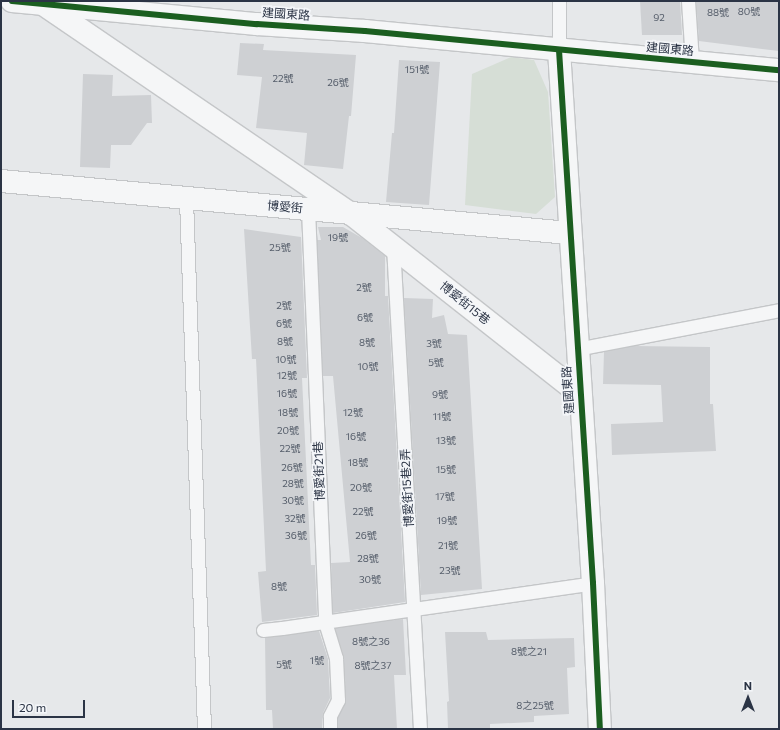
<!DOCTYPE html>
<meta charset="utf-8">
<style>
body{margin:0}
#map{position:relative;width:780px;height:730px;overflow:hidden;background:#e6e8ea;font-family:Commissioner,"Noto Sans TC",sans-serif}
div>[style]{position:absolute}
[style*='--x']{left:calc(var(--x)*1px);top:calc(var(--y)*1px);width:calc(var(--w)*1px);rotate:calc(var(--a)*1deg)}
.green>*{inset:0;background:#d6ded6}
.building>*{inset:0;background:#ced0d3}
.roads{filter:drop-shadow(1px 0 #c4c6c8) drop-shadow(-1px 0 #c4c6c8) drop-shadow(0 1px #c4c6c8) drop-shadow(0 -1px #c4c6c8)}
.lane>*{height:13px;margin:-6.5px;padding:0 6.5px;transform-origin:6.5px;border-radius:6.5px;background:#f5f6f7}
.street>*{height:22px;margin:-11px;padding:0 11px;transform-origin:11px;border-radius:11px;background:#f5f6f7}
.cycleway>*{height:6px;margin:-3px;padding:0 3px;transform-origin:3px;border-radius:3px;background:#1b5e20}
span{translate:-50% -50%;white-space:nowrap;text-align:center;line-height:1.15;-webkit-text-stroke:3.5px #f4f6f9;paint-order:stroke}
.number-label{font-size:10px;color:#545c69}
.number-label span{-webkit-text-stroke-width:0}
.street-label{font-size:12px;color:#2b3445}
.frame{position:absolute;inset:0;border:2px solid #2b3445;pointer-events:none}
.north{position:absolute;left:728px;top:678px;width:40px;height:40px;-webkit-text-stroke:3px #f4f6f9;paint-order:stroke;rotate:0deg;font-size:11px;font-weight:700;line-height:16px;text-align:center;color:#2b3445}
.north::after{content:'';display:block;margin:auto;width:14px;height:18px;background:#2b3445;clip-path:polygon(50% 0,100% 100%,50% 72%,0 100%)}
.scale{position:absolute;left:12px;top:700px;width:73px;height:18px;box-sizing:border-box;border:2px solid #2b3445;border-top:0;padding-left:5px;font-size:12px;line-height:14px;white-space:nowrap;color:#2b3445;-webkit-text-stroke:3px #f4f6f9;paint-order:stroke}
</style>
<div id="map">
<div class="green">
<i style="clip-path:polygon(511px 57px,534px 60px,548px 92px,555px 197px,536px 214px,465px 205px,472px 74px)"></i>
</div>
<div class="building">
<i style="clip-path:polygon(640px 1px,680px 1px,682px 35px,642px 35px)"></i>
<i style="clip-path:polygon(696px 1px,779px 1px,779px 51px,699px 41px)"></i>
<i style="clip-path:polygon(240px 43px,264px 44px,263px 50px,356px 55px,351px 116px,349px 116px,343px 169px,304px 165px,307px 133px,256px 128px,262px 77px,237px 75px)"></i>
<i style="clip-path:polygon(399px 60px,440px 62px,429px 205px,386px 202px,392px 133px,394px 133px)"></i>
<i style="clip-path:polygon(83px 74px,113px 75px,112px 96px,151px 95px,152px 123px,147px 123px,131px 145px,111px 145px,110px 168px,80px 167px)"></i>
<i style="clip-path:polygon(318px 227px,343px 227px,362px 238px,385px 256px,385px 296px,388px 296px,405px 602px,333px 613px,331px 563px,350px 562px,333px 376px,323px 376px,317px 240px,321px 240px)"></i>
<i style="clip-path:polygon(244px 229px,301px 237px,307px 378px,302px 378px,311px 565px,315px 565px,317px 615px,262px 622px,258px 572px,266px 571px,256px 359px,252px 359px)"></i>
<i style="clip-path:polygon(404px 298px,433px 299px,432px 318px,444px 315px,448px 334px,467px 335px,482px 589px,421px 595px)"></i>
<i style="clip-path:polygon(634px 346px,710px 347px,710px 404px,713px 404px,716px 451px,612px 455px,611px 424px,663px 422px,661px 385px,603px 384px,604px 352px)"></i>
<i style="clip-path:polygon(403px 619px,406px 675px,394px 675px,397px 729px,338px 729px,338px 718px,346px 700px,344px 657px,335px 628px)"></i>
<i style="clip-path:polygon(319px 631px,328px 659px,330px 698px,323px 713px,322px 729px,273px 729px,272px 710px,266px 710px,265px 638px)"></i>
<i style="clip-path:polygon(445px 632px,486px 632px,488px 640px,574px 638px,575px 667px,567px 668px,569px 714px,534px 716px,534px 722px,490px 724px,490px 728px,448px 729px,447px 702px,449px 701px)"></i>
</div>
<div class="roads">
<div class="lane">
<i style="--x:688;--y:1;--w:61;--a:86.2"></i>
<i style="--x:559;--y:50;--w:49;--a:-90"></i>
<i style="--x:186;--y:198;--w:531;--a:88.06"></i>
<i style="--x:308;--y:209;--w:413;--a:87.6"></i>
<i style="--x:325;--y:622;--w:38;--a:73"></i>
<i style="--x:336;--y:658;--w:42;--a:87.3"></i>
<i style="--x:338;--y:700;--w:18;--a:117"></i>
<i style="--x:330;--y:716;--w:13;--a:90"></i>
<i style="--x:393;--y:246;--w:484;--a:86.8"></i>
<i style="--x:577;--y:349;--w:206;--a:-10.9"></i>
<i style="--x:263;--y:630;--w:19;--a:-6"></i>
<i style="--x:282;--y:628;--w:314;--a:-8.2"></i>
</div>
<div class="street">
<i style="--x:12;--y:1;--w:246;--a:5.4"></i>
<i style="--x:257;--y:24;--w:108;--a:3.7"></i>
<i style="--x:365;--y:31;--w:416;--a:5.4"></i>
<i style="--x:46;--y:6;--w:368;--a:34.3"></i>
<i style="--x:350;--y:213;--w:293;--a:38.2"></i>
<i style="--x:559;--y:50;--w:534;--a:86.35"></i>
<i style="--x:593;--y:583;--w:146;--a:87.3"></i>
<i style="--x:1;--y:181;--w:570;--a:5.23"></i>
</div>
</div>
<div class="cycleway">
<i style="--x:12;--y:1;--w:246;--a:5.4"></i>
<i style="--x:257;--y:24;--w:108;--a:3.7"></i>
<i style="--x:365;--y:31;--w:416;--a:5.4"></i>
<i style="--x:559;--y:50;--w:534;--a:86.35"></i>
<i style="--x:593;--y:583;--w:146;--a:87.3"></i>
</div>
<div class="number-label">
<span style="left:749px;top:12px">80號</span>
<span style="left:718px;top:13px">88號</span>
<span style="left:659px;top:18px">92</span>
<span style="left:417px;top:70px">151號</span>
<span style="left:283px;top:79px">22號</span>
<span style="left:338px;top:83px">26號</span>
<span style="left:338px;top:238px">19號</span>
<span style="left:280px;top:248px">25號</span>
<span style="left:364px;top:288px">2號</span>
<span style="left:284px;top:306px">2號</span>
<span style="left:365px;top:318px">6號</span>
<span style="left:284px;top:324px">6號</span>
<span style="left:285px;top:342px">8號</span>
<span style="left:367px;top:343px">8號</span>
<span style="left:434px;top:344px">3號</span>
<span style="left:286px;top:360px">10號</span>
<span style="left:436px;top:363px">5號</span>
<span style="left:368px;top:367px">10號</span>
<span style="left:287px;top:376px">12號</span>
<span style="left:287px;top:394px">16號</span>
<span style="left:440px;top:395px">9號</span>
<span style="left:288px;top:413px">18號</span>
<span style="left:353px;top:413px">12號</span>
<span style="left:442px;top:417px">11號</span>
<span style="left:288px;top:431px">20號</span>
<span style="left:356px;top:437px">16號</span>
<span style="left:446px;top:441px">13號</span>
<span style="left:290px;top:449px">22號</span>
<span style="left:358px;top:463px">18號</span>
<span style="left:292px;top:468px">26號</span>
<span style="left:446px;top:470px">15號</span>
<span style="left:293px;top:484px">28號</span>
<span style="left:361px;top:488px">20號</span>
<span style="left:445px;top:497px">17號</span>
<span style="left:293px;top:501px">30號</span>
<span style="left:363px;top:512px">22號</span>
<span style="left:295px;top:519px">32號</span>
<span style="left:447px;top:521px">19號</span>
<span style="left:296px;top:536px">36號</span>
<span style="left:366px;top:536px">26號</span>
<span style="left:448px;top:546px">21號</span>
<span style="left:368px;top:559px">28號</span>
<span style="left:450px;top:571px">23號</span>
<span style="left:370px;top:580px">30號</span>
<span style="left:279px;top:587px">8號</span>
<span style="left:371px;top:642px">8號之36</span>
<span style="left:529px;top:652px">8號之21</span>
<span style="left:317px;top:661px">1號</span>
<span style="left:284px;top:665px">5號</span>
<span style="left:373px;top:666px">8號之37</span>
<span style="left:535px;top:706px">8之25號</span>
</div>
<div class="street-label">
<span style="left:286px;top:14px;rotate:4deg">建國東路</span>
<span style="left:670px;top:49px;rotate:5deg">建國東路</span>
<span style="left:285px;top:207px;rotate:5deg">博愛街</span>
<span style="left:465px;top:303px;rotate:39deg">博愛街15巷</span>
<span style="left:568px;top:390px;rotate:-94deg">建國東路</span>
<span style="left:319px;top:471px;rotate:-92deg">博愛街21巷</span>
<span style="left:407px;top:488px;rotate:-93deg">博愛街15巷2弄</span>
</div>
<div class="frame"></div>
<div class="north">N</div>
<div class="scale">20 m</div>
</div>
